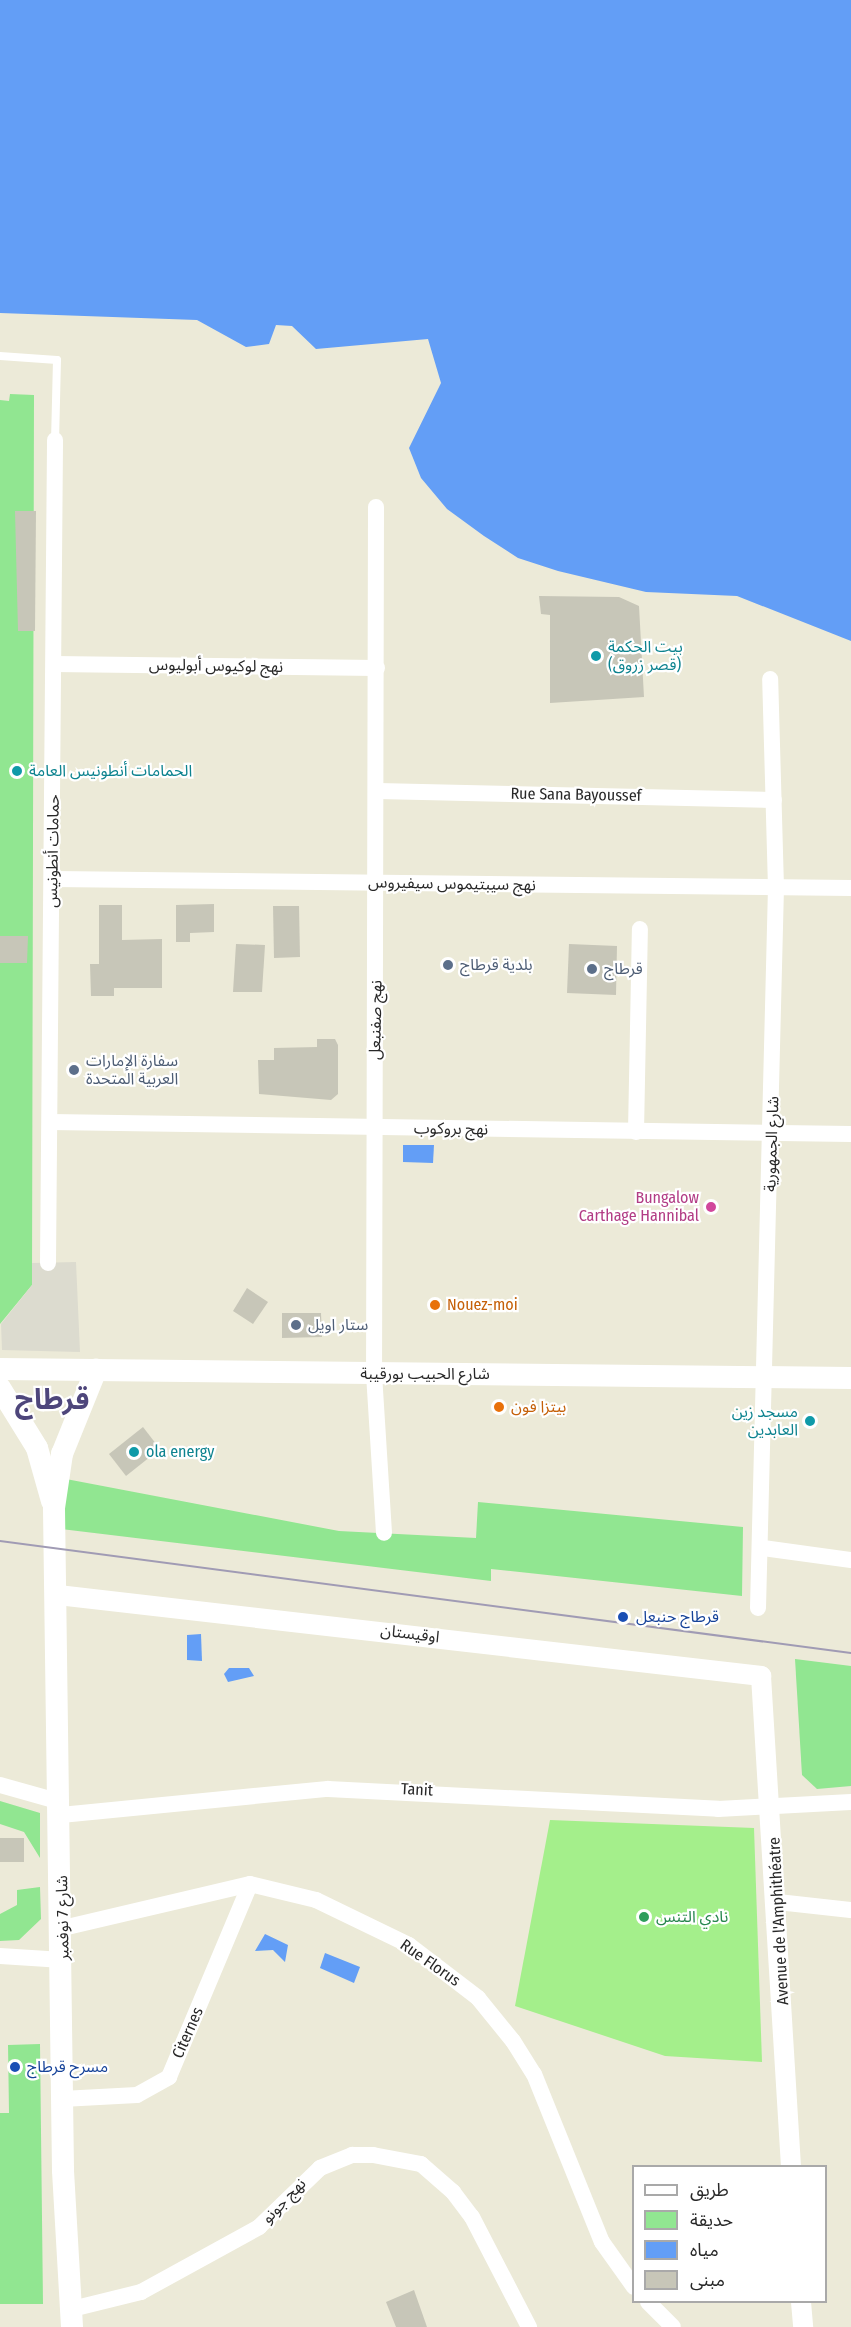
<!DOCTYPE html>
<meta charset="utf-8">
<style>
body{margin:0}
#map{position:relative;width:851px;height:2327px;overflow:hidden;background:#ecead8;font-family:"Fira Sans Condensed","Noto Sans Arabic",sans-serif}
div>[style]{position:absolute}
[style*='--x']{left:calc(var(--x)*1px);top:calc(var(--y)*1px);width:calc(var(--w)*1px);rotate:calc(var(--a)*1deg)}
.green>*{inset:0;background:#91e691}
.pitch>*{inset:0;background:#a4ef8b}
.plaza>*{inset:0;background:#dcdbcf}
.water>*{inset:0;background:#639ef6}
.building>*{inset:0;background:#c7c6b8}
.service>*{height:8px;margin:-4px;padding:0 4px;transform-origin:4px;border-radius:4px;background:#fff}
.minor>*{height:16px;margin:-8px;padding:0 8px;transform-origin:8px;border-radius:8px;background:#fff}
.tertiary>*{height:20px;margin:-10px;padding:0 10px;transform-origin:10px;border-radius:10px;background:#fff}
.secondary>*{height:22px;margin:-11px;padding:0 11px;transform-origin:11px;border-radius:11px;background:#fff}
.tram>*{height:1.5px;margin:-0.75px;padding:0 0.75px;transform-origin:0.75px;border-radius:0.75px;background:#a09bb4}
.dots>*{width:16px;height:16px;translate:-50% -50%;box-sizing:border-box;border:3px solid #fff;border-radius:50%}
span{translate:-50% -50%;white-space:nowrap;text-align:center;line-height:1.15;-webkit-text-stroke:4.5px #fff;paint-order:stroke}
.culture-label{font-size:16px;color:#0d838f}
.left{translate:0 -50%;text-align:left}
.right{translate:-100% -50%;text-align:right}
.street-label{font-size:16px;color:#282828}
.service-label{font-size:16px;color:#4e5e75}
.hotel-label{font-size:16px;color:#b23c85}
.food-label{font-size:16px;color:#c56008}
.transit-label{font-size:16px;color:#164399}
.leisure-label{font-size:16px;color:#27864d}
.town-label{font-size:28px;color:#4e467b;font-weight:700}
.legend{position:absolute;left:632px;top:2165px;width:195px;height:138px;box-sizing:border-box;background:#fff;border:2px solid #a9a9a9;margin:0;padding:8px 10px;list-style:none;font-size:18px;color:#282828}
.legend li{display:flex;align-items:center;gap:12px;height:30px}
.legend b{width:30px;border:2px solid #a9a9a9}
</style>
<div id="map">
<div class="green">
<i style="clip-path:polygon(10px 394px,34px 395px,32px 1285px,0 1324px,0 400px,9px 401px)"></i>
<i style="clip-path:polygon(66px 1479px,339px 1531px,476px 1538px,478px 1502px,743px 1527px,742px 1596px,491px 1569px,491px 1581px,61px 1529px)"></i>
<i style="clip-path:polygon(795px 1659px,851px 1666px,851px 1786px,817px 1789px,802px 1775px)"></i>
<i style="clip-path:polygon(0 1801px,40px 1813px,40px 1858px,24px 1832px,0 1824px)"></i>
<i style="clip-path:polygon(40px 1887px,41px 1919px,19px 1940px,0 1941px,0 1914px,17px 1905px,17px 1890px)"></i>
<i style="clip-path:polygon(40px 2044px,43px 2304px,0 2304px,0 2113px,9px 2113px,8px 2045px)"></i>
</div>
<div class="pitch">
<i style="clip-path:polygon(550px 1820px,754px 1828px,762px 2062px,665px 2056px,515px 2006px)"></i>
</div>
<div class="plaza">
<i style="clip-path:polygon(76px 1262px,80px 1352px,2px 1350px,1px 1324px,32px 1285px,32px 1263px)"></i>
</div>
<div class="water">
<i style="clip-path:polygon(0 0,851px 0,851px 641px,737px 596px,646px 592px,558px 571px,518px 558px,484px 536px,447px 509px,421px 478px,409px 448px,441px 383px,428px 339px,316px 349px,292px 326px,276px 325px,269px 344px,246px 347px,197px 320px,0 313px)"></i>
<i style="clip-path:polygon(403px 1145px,434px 1145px,433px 1163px,403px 1162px)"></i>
<i style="clip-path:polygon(201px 1634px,202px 1661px,187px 1660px,187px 1635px)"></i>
<i style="clip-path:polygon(229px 1668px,249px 1668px,254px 1676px,228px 1682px,224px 1674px)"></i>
<i style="clip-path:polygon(265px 1934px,288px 1945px,285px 1962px,273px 1950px,255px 1951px)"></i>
<i style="clip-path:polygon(325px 1953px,360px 1967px,354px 1983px,320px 1968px)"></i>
</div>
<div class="building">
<i style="clip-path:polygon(15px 511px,36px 511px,35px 631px,18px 631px)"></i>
<i style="clip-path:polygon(539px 596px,619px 597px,639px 606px,644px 697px,550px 703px,550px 615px,541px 614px)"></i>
<i style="clip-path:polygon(214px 904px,214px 932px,190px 933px,190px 942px,176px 942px,176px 905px)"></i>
<i style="clip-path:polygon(99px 905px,122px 905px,122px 940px,162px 939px,162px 988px,114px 988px,114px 996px,91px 996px,90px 964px,99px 964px)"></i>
<i style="clip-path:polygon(273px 906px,299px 906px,300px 957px,274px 958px)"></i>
<i style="clip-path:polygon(0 936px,28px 936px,27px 963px,0 963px)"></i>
<i style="clip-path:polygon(236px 944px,265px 945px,262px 992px,233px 992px)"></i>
<i style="clip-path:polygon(569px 944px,617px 946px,616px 995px,567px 993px)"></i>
<i style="clip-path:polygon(317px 1039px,335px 1039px,338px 1045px,338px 1094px,331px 1100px,259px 1094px,258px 1060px,274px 1060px,274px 1048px,317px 1047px)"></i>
<i style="clip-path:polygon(247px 1288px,268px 1302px,253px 1324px,233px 1311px)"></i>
<i style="clip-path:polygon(282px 1313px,321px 1313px,322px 1337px,282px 1338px)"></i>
<i style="clip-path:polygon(143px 1427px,160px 1449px,126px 1476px,109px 1454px)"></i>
<i style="clip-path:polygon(0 1838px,24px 1838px,24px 1862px,0 1862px)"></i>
<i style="clip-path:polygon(414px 2290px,427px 2327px,396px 2327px,386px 2302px)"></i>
</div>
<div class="service">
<i style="--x:0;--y:356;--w:57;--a:4"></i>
<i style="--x:57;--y:360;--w:80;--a:91.4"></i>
</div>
<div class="minor">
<i style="--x:376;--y:507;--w:867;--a:90.13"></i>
<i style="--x:374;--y:1374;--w:159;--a:86.4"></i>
<i style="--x:54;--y:664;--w:323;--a:0.7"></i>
<i style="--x:378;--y:791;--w:396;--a:1.3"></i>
<i style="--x:54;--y:879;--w:797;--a:0.65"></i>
<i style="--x:50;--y:1122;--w:801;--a:0.86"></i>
<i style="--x:636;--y:1132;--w:203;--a:-88.9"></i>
<i style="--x:48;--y:1263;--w:823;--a:-89.51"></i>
<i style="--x:763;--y:1548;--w:89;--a:7.8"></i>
<i style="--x:758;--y:1608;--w:720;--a:-88.57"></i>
<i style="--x:776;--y:888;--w:209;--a:-91.6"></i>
<i style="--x:0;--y:1785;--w:63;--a:15.6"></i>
<i style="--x:61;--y:1815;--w:268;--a:-5.6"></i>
<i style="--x:328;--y:1789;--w:391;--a:2.9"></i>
<i style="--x:718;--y:1809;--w:133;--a:-3"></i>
<i style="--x:778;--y:1902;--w:73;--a:6.3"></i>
<i style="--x:63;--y:1928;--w:192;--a:-13.2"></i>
<i style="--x:250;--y:1884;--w:68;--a:13.6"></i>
<i style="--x:316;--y:1900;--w:103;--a:25.8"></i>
<i style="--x:409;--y:1945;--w:87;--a:37.5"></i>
<i style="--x:478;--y:1998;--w:55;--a:50.9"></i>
<i style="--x:513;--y:2041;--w:39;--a:58"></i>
<i style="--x:534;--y:2074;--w:181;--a:68"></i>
<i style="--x:602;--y:2242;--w:55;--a:54.6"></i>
<i style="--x:0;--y:1956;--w:63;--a:3.6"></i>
<i style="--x:62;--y:2099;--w:75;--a:-3.1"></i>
<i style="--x:137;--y:2095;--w:37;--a:-29"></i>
<i style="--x:169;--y:2077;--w:209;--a:-67.2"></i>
<i style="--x:648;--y:2302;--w:35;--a:45"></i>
<i style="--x:72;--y:2309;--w:71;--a:-13.8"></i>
<i style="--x:141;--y:2292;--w:135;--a:-28.8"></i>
<i style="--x:259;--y:2227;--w:85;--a:-44"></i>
<i style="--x:320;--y:2168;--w:35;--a:-22"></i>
<i style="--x:352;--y:2155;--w:21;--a:0"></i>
<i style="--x:373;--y:2155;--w:49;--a:10.6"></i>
<i style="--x:421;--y:2164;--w:43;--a:41.2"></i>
<i style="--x:453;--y:2192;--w:31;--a:53"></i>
<i style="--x:472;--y:2217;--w:124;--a:62.6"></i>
</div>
<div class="tertiary">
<i style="--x:58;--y:1595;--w:708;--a:6.57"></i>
<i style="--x:761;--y:1676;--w:491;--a:86.5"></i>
<i style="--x:801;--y:2302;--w:25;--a:85"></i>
</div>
<div class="secondary">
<i style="--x:0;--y:1369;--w:851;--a:0.61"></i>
<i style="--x:0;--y:1388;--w:70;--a:58.3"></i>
<i style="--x:37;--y:1448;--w:55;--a:74.2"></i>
<i style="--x:72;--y:2327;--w:157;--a:-93.3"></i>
<i style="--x:63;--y:2170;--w:662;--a:-90.78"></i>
<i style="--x:54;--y:1508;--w:55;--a:-81.6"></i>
<i style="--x:62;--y:1454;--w:91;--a:-68"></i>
</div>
<div class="tram">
<i style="--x:0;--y:1541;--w:858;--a:7.5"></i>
</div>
<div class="dots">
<i style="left:596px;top:656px;background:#0f9aa8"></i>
<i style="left:17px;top:771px;background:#0f9aa8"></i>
<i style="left:448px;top:965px;background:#5c6f8a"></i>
<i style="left:592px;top:969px;background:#5c6f8a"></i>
<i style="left:74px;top:1070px;background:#5c6f8a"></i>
<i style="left:711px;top:1207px;background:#d1479c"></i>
<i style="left:435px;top:1305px;background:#e8710a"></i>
<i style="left:296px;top:1325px;background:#5c6f8a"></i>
<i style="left:499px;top:1407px;background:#e8710a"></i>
<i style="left:810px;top:1421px;background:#0f9aa8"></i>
<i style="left:134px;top:1452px;background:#0f9aa8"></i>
<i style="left:623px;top:1617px;background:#1a4fb4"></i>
<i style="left:644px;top:1917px;background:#2e9e5b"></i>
<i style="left:15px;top:2067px;background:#1a4fb4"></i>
</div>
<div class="culture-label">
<span class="left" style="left:608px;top:656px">بيت الحكمة<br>(قصر زروق)</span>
<span class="left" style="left:29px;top:771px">الحمامات أنطونيس العامة</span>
<span class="right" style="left:798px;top:1421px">مسجد زين<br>العابدين</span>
<span class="left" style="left:146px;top:1452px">ola energy</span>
</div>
<div class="street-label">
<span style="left:216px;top:666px;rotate:1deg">نهج لوكيوس أبوليوس</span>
<span style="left:576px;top:795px;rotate:1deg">Rue Sana Bayoussef</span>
<span style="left:53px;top:851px;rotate:-89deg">حمامات أنطونيس</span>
<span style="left:452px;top:884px;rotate:1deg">نهج سيبتيموس سيفيروس</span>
<span style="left:376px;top:1020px;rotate:-89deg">نهج صفنبعل</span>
<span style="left:451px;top:1129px;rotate:1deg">نهج بروكوب</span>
<span style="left:772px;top:1144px;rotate:-88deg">شارع الجمهورية</span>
<span style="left:425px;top:1374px">شارع الحبيب بورقيبة</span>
<span style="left:410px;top:1634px;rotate:7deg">اوقيستان</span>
<span style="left:417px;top:1790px;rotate:3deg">Tanit</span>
<span style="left:63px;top:1918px;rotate:-91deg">شارع 7 نوفمبر</span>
<span style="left:779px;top:1921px;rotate:-93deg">Avenue de l'Amphithéatre</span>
<span style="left:430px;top:1963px;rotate:35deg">Rue Florus</span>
<span style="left:188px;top:2033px;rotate:-66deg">Citernes</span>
<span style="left:284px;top:2201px;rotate:-46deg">نهج جونو</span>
</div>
<div class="service-label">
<span class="left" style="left:460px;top:965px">بلدية قرطاج</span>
<span class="left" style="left:604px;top:969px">قرطاج</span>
<span class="left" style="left:86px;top:1070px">سفارة الإمارات<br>العربية المتحدة</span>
<span class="left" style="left:308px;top:1325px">ستار اويل</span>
</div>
<div class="hotel-label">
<span class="right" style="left:699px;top:1207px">Bungalow<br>Carthage Hannibal</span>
</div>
<div class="food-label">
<span class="left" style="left:447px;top:1305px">Nouez-moi</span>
<span class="left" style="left:511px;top:1407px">بيتزا فون</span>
</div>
<div class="transit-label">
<span class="left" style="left:636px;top:1617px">قرطاج حنبعل</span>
<span class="left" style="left:27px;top:2067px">مسرح قرطاج</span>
</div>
<div class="leisure-label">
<span class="left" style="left:656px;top:1917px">نادي التنس</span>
</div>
<div class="town-label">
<span style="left:52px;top:1400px">قرطاج</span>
</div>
<ul class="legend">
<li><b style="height:8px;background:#fff"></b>طريق</li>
<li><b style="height:16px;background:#91e691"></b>حديقة</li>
<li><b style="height:16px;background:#639ef6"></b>مياه</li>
<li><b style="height:16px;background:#c7c6b8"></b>مبنى</li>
</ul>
</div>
